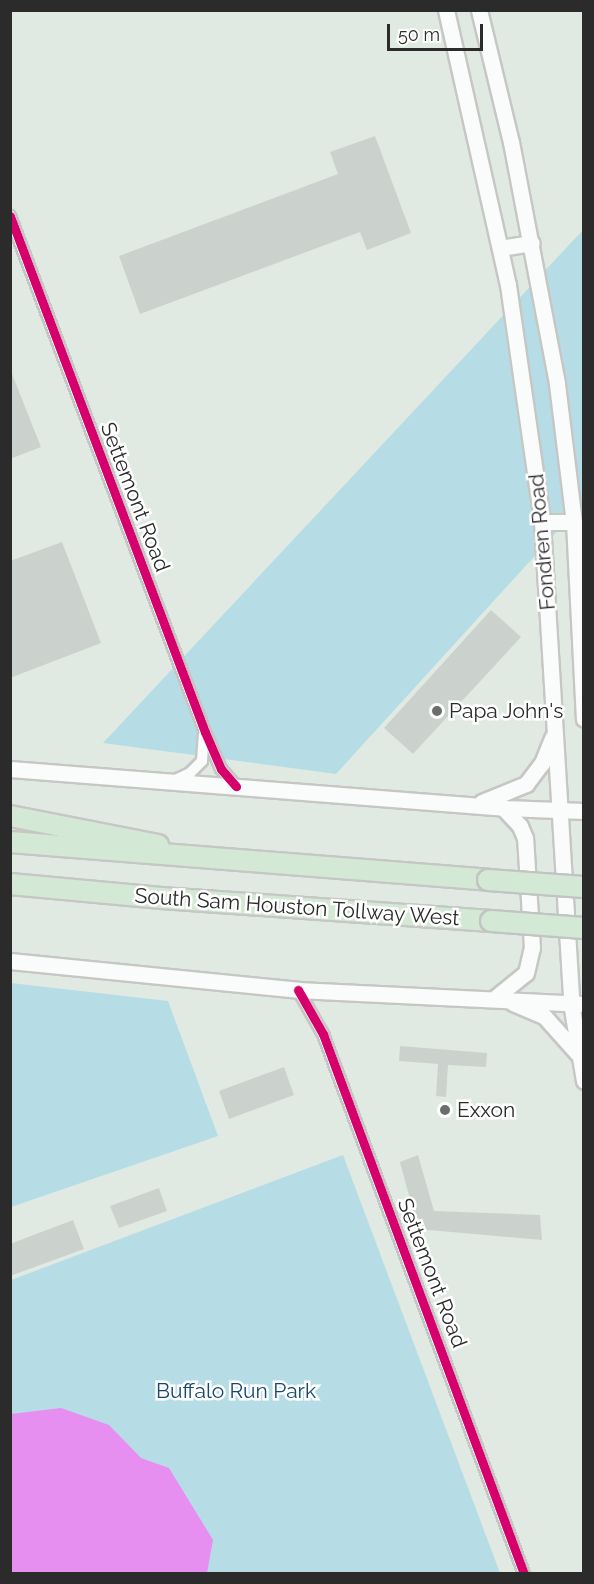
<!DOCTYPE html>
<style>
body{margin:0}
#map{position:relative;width:594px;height:1584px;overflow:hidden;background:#e0eae2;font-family:Raleway,sans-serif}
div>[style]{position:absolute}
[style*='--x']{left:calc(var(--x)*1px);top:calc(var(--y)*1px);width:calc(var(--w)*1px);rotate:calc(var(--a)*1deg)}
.green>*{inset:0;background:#b6dce6}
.water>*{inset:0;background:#e78ef1}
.building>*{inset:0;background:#cbd2cd}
.roads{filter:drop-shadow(2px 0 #c6c7c5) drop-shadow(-2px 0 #c6c7c5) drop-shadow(0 2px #c6c7c5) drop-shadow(0 -2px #c6c7c5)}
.minor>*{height:10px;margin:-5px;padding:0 5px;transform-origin:5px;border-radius:5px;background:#fafcfb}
.secondary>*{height:15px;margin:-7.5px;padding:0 7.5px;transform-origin:7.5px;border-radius:7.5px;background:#fafcfb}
.motorway>*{height:20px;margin:-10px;padding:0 10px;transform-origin:10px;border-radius:10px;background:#d3e9d5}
.bridges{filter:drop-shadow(2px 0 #c1c5c2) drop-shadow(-2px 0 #c1c5c2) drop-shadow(0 2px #c1c5c2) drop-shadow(0 -2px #c1c5c2)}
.motorway-bridge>*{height:20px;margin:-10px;padding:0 10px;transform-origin:10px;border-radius:10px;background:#d3e9d5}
.cycleway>*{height:9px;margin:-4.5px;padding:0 4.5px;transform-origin:4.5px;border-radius:4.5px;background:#d6006c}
.dots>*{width:16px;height:16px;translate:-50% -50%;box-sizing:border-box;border:3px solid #fff;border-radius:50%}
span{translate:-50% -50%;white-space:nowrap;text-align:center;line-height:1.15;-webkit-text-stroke:5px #fff;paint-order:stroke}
.street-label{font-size:21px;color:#2b2b2b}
.poi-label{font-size:21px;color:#2b2b2b}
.left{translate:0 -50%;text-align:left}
.park-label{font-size:21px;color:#14486f}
.frame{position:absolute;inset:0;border:12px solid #2b2b2b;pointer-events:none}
.scale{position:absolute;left:387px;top:24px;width:96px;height:27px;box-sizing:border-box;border:3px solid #2b2b2b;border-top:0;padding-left:8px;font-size:18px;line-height:21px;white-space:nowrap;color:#2b2b2b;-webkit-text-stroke:4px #fff;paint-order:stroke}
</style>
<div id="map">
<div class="green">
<i style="clip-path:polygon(583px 230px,583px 503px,336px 774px,103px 743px)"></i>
<i style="clip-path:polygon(11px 983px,168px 1001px,218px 1136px,11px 1207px)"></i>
<i style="clip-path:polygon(343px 1155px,500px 1573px,11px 1574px,11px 1280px)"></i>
</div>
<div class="water">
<i style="clip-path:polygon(61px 1408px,109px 1425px,141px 1458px,169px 1468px,213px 1540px,207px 1573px,11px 1573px,11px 1414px)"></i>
</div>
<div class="building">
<i style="clip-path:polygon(375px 136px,411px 233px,367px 250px,360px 232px,140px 314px,119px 256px,338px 174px,330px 152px)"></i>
<i style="clip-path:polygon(10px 369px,41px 447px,10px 459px)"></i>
<i style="clip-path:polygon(62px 542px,101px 643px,10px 678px,10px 561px)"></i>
<i style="clip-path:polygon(491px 610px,521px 637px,413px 754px,384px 728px)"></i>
<i style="clip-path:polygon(400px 1046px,487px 1053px,486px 1067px,448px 1065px,446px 1097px,436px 1096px,438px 1064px,399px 1061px)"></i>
<i style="clip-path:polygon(284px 1067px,294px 1095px,229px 1119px,219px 1091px)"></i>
<i style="clip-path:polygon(418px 1155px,434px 1211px,540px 1215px,542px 1240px,418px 1229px,400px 1162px)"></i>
<i style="clip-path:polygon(159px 1188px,167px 1211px,119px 1228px,110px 1206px)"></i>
<i style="clip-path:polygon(73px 1220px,84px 1249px,10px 1276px,10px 1244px)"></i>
</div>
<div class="roads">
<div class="minor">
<i style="--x:10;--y:216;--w:552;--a:69.3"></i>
<i style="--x:205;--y:732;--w:40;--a:66.6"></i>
<i style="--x:221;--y:769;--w:23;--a:49"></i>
<i style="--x:173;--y:781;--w:19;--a:-25"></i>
<i style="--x:190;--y:773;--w:17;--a:-45"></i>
<i style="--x:202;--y:761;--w:26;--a:-86"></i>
<i style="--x:298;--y:990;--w:51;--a:60.4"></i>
<i style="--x:323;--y:1034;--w:576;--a:69.58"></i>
</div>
<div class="secondary">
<i style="--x:446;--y:10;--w:282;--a:77.3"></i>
<i style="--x:508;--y:285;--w:239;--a:81.8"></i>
<i style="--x:542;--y:522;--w:482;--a:86.5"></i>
<i style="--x:571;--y:1003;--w:79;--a:80.5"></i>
<i style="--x:479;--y:10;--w:136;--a:76.4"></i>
<i style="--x:511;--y:142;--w:246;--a:79.2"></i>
<i style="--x:557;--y:384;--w:139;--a:83"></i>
<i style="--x:574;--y:522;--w:197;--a:87.1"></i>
<i style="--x:500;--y:248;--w:32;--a:-9"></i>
<i style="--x:542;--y:522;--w:32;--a:0"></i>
<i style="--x:10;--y:769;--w:495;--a:4.5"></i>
<i style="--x:503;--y:808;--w:81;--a:2.1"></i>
<i style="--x:482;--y:802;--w:48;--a:-22.2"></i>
<i style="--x:526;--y:784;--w:26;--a:-53"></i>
<i style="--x:542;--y:763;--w:27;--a:-68"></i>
<i style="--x:10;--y:961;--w:289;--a:5.7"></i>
<i style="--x:298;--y:990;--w:286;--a:2.8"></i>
<i style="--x:496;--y:997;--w:38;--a:-39"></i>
<i style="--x:526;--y:973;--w:26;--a:-77"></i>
<i style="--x:532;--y:948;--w:110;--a:-93.6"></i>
<i style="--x:525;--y:838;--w:13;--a:-113"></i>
<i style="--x:520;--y:826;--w:25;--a:-133"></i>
<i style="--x:513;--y:1003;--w:34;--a:23"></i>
<i style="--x:544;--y:1016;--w:50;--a:48.3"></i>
</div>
<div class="motorway">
<i style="--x:10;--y:816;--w:151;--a:11.1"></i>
<i style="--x:10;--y:842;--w:480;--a:4.5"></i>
<i style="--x:10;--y:884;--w:152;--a:5.3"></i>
<i style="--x:161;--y:898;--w:331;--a:4"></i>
</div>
</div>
<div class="bridges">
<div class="motorway-bridge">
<i style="--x:488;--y:880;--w:96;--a:4.2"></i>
<i style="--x:491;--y:921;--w:93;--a:4.3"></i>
</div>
</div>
<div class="cycleway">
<i style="--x:10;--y:216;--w:552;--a:69.3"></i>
<i style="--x:205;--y:732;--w:40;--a:66.6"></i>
<i style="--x:221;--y:769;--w:23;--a:49"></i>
<i style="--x:298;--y:990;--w:51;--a:60.4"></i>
<i style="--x:323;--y:1034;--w:576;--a:69.58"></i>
</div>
<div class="dots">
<i style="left:437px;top:711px;background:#6a6e6b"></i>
<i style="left:445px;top:1110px;background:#6a6e6b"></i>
</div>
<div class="street-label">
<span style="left:135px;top:497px;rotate:69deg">Settemont Road</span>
<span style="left:542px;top:542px;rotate:-95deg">Fondren Road</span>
<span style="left:297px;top:907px;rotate:4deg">South Sam Houston Tollway West</span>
<span style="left:432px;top:1273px;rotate:69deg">Settemont Road</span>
</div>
<div class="poi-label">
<span class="left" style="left:449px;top:711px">Papa John's</span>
<span class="left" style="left:457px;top:1110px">Exxon</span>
</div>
<div class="park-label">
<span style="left:236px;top:1391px">Buffalo Run Park</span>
</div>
<div class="frame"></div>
<div class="scale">50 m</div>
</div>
